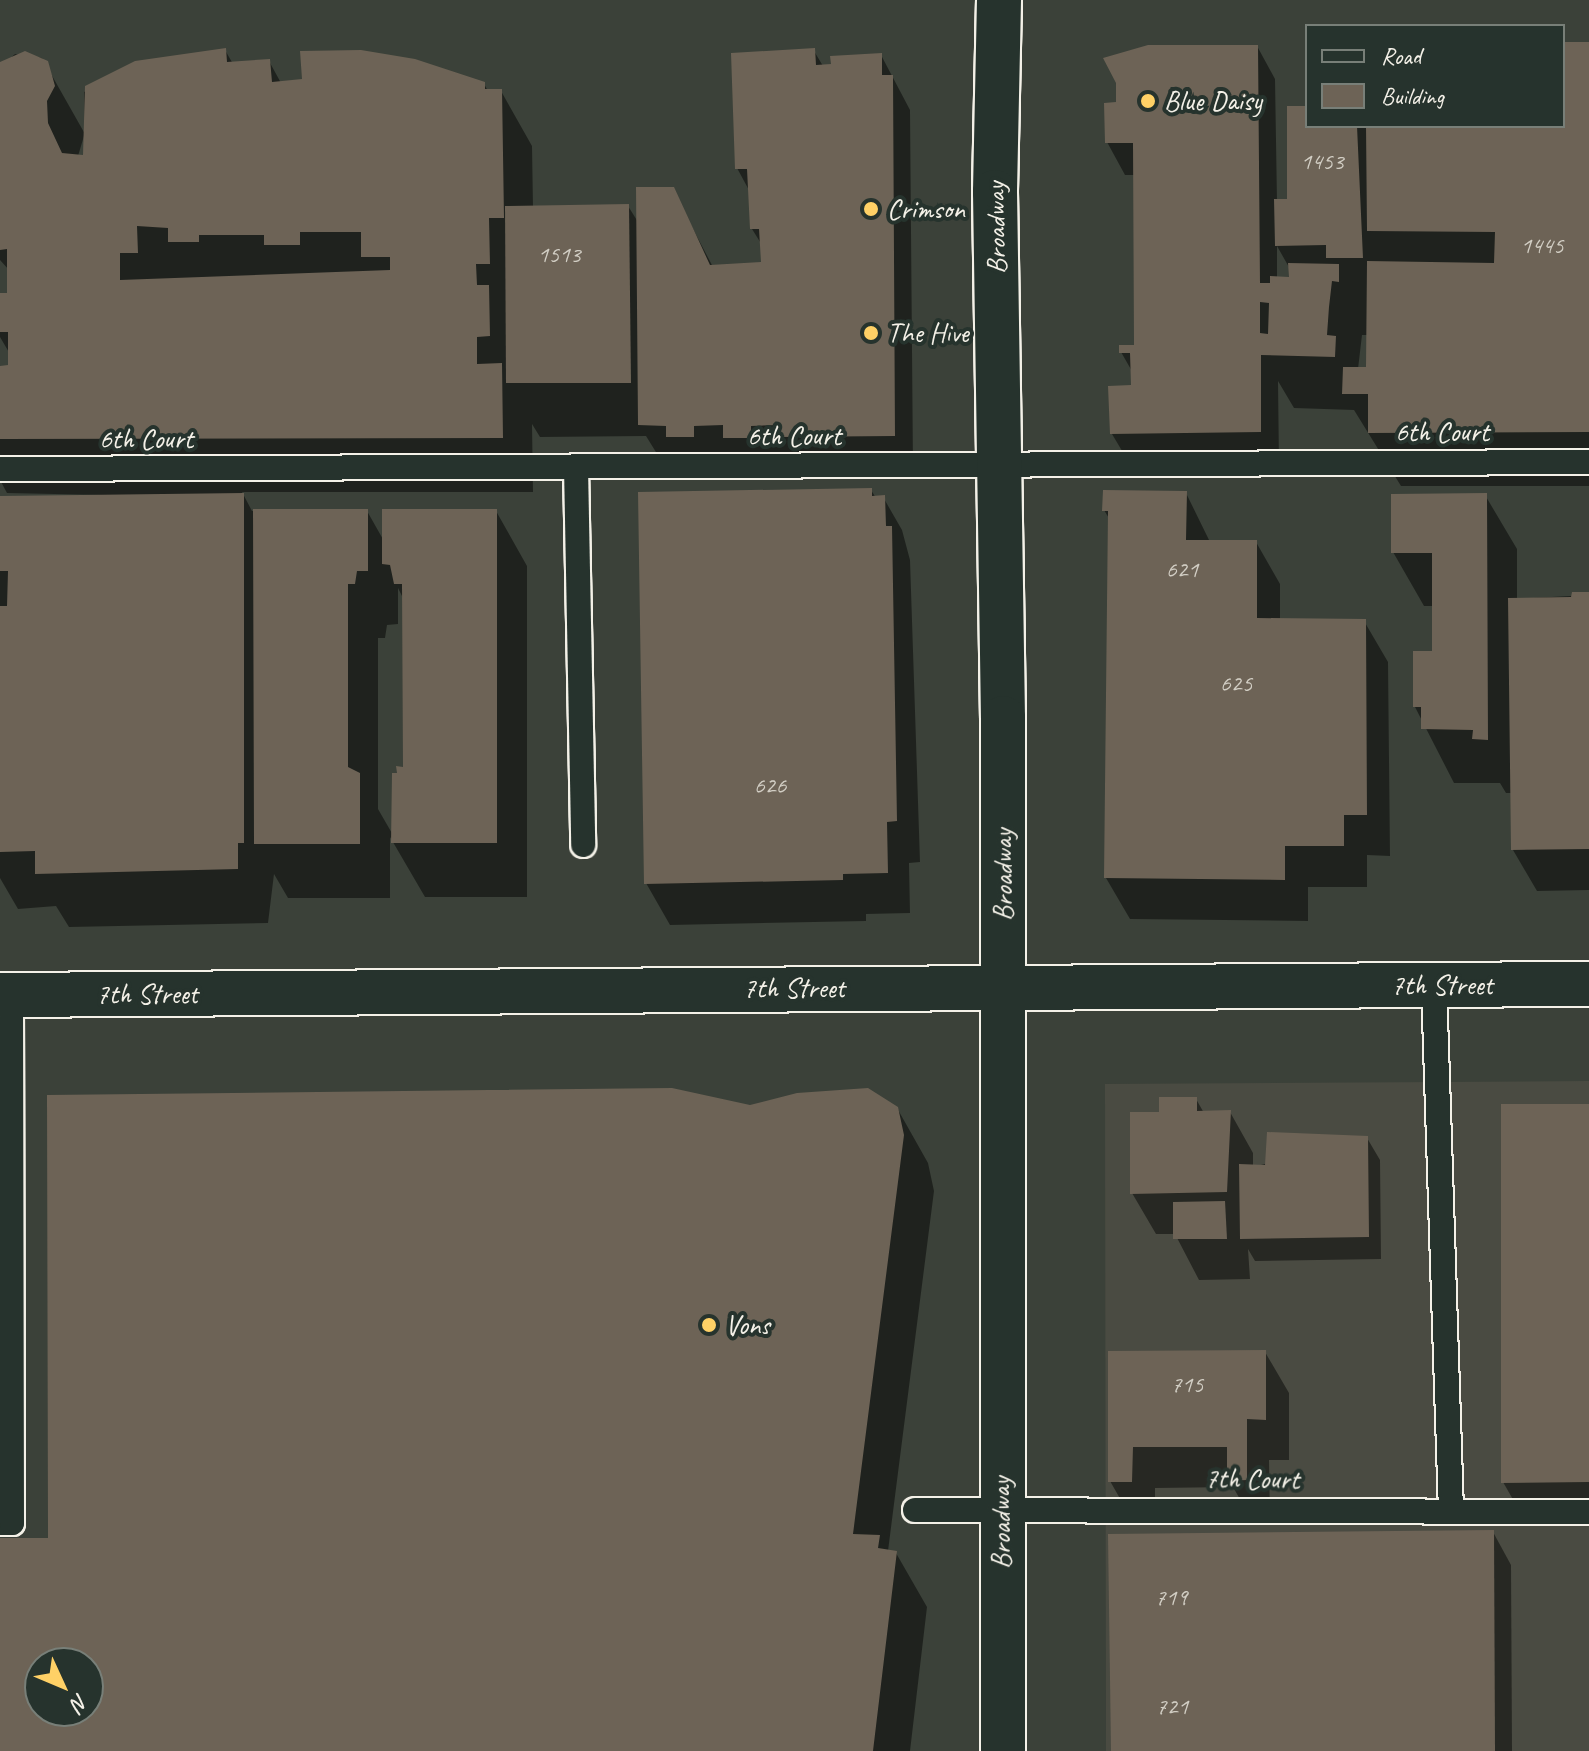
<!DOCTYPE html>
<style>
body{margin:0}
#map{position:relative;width:1589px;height:1751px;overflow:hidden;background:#3b4139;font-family:Caveat,sans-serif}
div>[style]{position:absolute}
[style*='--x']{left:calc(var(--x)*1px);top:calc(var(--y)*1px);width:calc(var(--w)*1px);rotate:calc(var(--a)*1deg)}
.built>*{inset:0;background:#4a4b42}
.shadow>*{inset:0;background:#0007}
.building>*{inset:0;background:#6d6356}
.roads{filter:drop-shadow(2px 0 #f4f1e8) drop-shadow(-2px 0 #f4f1e8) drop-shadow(0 2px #f4f1e8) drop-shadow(0 -2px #f4f1e8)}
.lane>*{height:24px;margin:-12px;padding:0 12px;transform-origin:12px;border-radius:12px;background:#26332d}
.street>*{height:44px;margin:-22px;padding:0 22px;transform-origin:22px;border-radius:22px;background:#26332d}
.secondary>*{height:44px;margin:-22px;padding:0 22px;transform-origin:22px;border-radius:22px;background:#26332d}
.dots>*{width:22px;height:22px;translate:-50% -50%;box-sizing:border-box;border:4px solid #26332d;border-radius:50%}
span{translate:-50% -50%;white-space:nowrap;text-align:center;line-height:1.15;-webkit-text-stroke:8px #26332d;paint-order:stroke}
.number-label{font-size:24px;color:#d2cec4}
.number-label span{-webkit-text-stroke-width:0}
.poi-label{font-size:28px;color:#f4f1e8}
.left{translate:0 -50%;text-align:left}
.street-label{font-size:28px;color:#f4f1e8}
.legend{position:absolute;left:1305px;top:24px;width:260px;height:104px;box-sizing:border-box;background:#26332d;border:2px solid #787f78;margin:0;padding:10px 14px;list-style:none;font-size:24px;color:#f4f1e8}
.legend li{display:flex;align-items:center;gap:16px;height:40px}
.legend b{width:40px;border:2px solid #787f78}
.north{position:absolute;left:24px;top:1647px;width:80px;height:80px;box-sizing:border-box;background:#26332d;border:2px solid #787f78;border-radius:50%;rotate:134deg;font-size:22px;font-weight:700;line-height:32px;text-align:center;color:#f4f1e8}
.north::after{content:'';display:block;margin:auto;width:28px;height:36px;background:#ffd166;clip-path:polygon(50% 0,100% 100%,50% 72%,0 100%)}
</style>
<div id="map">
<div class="built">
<i style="clip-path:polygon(1589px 1081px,1589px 1751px,1106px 1751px,1105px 1084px)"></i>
</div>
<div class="shadow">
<i style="clip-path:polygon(evenodd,1563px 44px,1589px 44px,1589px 486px,1401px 486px,1354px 410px,1294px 408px,1278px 381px,1279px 464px,1131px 466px,1112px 434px,1133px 387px,1133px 373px,1121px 352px,1136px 347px,1135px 175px,1125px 175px,1107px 142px,1118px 104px,1257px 46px,1275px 79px,1277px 201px,1289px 201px,1307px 108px,1307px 126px,1563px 126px,1563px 44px,1277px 246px,1290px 269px,1291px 279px,1277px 278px,1277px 246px,1563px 44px,1362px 335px,1368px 335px,1368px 369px,1358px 369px,1362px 335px)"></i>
<i style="clip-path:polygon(evenodd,225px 50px,233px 64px,269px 61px,281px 83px,484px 84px,488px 91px,501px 91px,532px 146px,533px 207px,628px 206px,638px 222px,672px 189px,713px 267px,763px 264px,762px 245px,752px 229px,750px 192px,737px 168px,814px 51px,823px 66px,881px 55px,910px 110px,913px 468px,659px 457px,646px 436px,540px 437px,532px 424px,533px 492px,242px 492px,252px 511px,367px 511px,384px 541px,496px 511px,527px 566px,527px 897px,425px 897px,390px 837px,390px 898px,288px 898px,274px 874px,268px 923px,69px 927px,56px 906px,18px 909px,0 878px,0 498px,150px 496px,7px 493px,0 480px,0 368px,10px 367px,10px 354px,0 337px,0 295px,9px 295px,9px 270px,0 260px,0 68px,15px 54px,42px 58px,85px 134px,84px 92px,136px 63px,225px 50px,84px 136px,85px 157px,78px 156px,84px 136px,225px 50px,398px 588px,404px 600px,405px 769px,393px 835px,378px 809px,378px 638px,385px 638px,387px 625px,398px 624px,398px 588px)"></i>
<i style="clip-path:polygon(871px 490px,876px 498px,883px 497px,902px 530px,910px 560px,920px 862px,909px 863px,910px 913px,866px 914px,866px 921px,670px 925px,646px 883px)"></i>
<i style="clip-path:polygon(1186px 493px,1210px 542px,1256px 542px,1280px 584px,1280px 620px,1364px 621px,1388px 662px,1390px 856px,1367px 855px,1367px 887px,1308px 887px,1308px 921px,1130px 919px,1106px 878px,1110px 520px,1104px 510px)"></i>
<i style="clip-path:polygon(1485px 495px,1517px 549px,1517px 599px,1589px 595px,1589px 890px,1537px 891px,1513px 850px,1512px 793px,1506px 793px,1500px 783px,1454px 783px,1415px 707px,1434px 653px,1434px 606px,1424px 606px,1393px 552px)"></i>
<i style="clip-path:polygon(1196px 1099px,1204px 1113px,1230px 1112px,1253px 1153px,1253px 1167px,1367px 1138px,1380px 1160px,1381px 1259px,1255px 1261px,1248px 1249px,1250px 1279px,1199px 1280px,1175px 1234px,1156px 1234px,1132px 1193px,1161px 1114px)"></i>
<i style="clip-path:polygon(1589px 1106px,1589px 1523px,1527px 1524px,1503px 1482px)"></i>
<i style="clip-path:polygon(evenodd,750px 1107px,897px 1108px,928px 1163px,934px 1191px,888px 1551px,896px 1553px,927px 1607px,910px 1751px,0 1751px,0 1540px,50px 1540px,750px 1107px,40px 1663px,88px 1663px,88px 1711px,40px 1711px,40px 1663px)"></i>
<i style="clip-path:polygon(1265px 1352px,1289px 1393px,1289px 1460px,1269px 1460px,1270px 1521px,1253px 1522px,1233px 1487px,1155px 1488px,1155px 1523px,1134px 1523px,1110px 1481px,1110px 1353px)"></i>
<i style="clip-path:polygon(1493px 1532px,1511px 1565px,1512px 1751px,1113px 1751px)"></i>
</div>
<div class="building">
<i style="clip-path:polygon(1563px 42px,1589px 42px,1589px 432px,1368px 433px,1368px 394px,1342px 394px,1343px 367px,1366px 367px,1367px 261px,1494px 263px,1495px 232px,1367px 231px,1366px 126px,1563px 126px)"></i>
<i style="clip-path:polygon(evenodd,1148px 45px,1258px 45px,1260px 283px,1270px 283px,1270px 276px,1289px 277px,1288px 263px,1339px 264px,1339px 282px,1332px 281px,1329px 307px,1327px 335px,1336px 336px,1335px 357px,1261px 355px,1261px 432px,1110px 434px,1108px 386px,1131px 385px,1130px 353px,1119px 353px,1119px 345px,1134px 345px,1133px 143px,1105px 143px,1104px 103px,1116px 102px,1116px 83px,1103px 58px,1148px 45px,1260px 302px,1269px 303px,1268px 334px,1260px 333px,1260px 302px)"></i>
<i style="clip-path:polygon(evenodd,226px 48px,227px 62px,270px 59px,272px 82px,302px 79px,300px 51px,361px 50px,415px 59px,485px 82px,485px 89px,502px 89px,504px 218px,489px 218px,490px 264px,476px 264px,477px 285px,489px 285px,490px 336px,477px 337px,477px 364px,502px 363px,503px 438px,0 439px,0 366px,8px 365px,8px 332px,0 332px,0 293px,7px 293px,7px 249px,0 250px,0 62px,25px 51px,48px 61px,55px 86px,47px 101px,48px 123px,62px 153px,83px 155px,85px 86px,135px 61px,226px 48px,137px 226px,168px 228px,168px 242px,199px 242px,199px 235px,264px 235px,264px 245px,300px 245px,300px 232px,361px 232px,361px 257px,390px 257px,390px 270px,120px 280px,120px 253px,138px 253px,137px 226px)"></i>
<i style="clip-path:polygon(815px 48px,816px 65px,831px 64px,830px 56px,882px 53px,882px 75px,893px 75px,895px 436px,779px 437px,779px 425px,751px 426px,751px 438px,723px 438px,723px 425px,694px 426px,694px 437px,666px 437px,666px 426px,638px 425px,636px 187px,674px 187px,710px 265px,761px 262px,759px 229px,750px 229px,747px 169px,735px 169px,731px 53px)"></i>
<i style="clip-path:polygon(1287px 106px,1307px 106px,1307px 126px,1357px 126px,1363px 258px,1326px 258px,1326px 245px,1275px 246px,1274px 199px,1287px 199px)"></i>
<i style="clip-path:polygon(629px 204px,631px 383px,506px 383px,505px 206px)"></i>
<i style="clip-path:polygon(872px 488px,872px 496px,885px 495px,886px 526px,892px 526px,897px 821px,887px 822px,888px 873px,843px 874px,843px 880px,644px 884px,638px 492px)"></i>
<i style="clip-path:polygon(1103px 490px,1187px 491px,1186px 540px,1257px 540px,1257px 618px,1366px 619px,1367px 815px,1344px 815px,1344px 846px,1285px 846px,1285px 880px,1104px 878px,1108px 511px,1102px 511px)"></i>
<i style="clip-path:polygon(244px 493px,244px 843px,238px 843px,238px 869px,35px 874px,35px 851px,0 852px,0 606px,7px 606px,8px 571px,0 571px,0 496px)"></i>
<i style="clip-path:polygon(1487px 493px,1488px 740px,1472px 739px,1473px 730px,1421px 729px,1421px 707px,1413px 707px,1413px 651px,1432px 651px,1432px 553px,1391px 553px,1391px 494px)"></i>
<i style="clip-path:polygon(253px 509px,368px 509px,368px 571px,357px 571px,355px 584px,348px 584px,348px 767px,360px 773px,360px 844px,254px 844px)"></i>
<i style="clip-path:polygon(382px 509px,497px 509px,497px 843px,391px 843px,392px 773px,397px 773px,396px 766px,403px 767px,402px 584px,394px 584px,390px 565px,382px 564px)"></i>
<i style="clip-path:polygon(1572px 592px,1589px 592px,1589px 849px,1511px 850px,1508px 598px,1571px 597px)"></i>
<i style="clip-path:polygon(evenodd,672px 1088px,750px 1105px,797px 1093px,868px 1088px,898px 1107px,904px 1135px,853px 1534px,880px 1535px,878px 1548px,897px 1551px,873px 1751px,0 1751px,0 1538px,48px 1538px,47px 1095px,672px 1088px,40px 1663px,88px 1663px,88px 1711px,40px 1711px,40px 1663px)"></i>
<i style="clip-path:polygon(1159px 1097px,1197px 1097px,1197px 1111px,1231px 1110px,1227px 1192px,1130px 1194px,1130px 1112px,1159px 1112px)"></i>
<i style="clip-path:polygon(1501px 1104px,1589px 1104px,1589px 1482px,1501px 1483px)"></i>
<i style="clip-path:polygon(1267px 1132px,1368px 1136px,1369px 1237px,1240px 1239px,1239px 1164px,1265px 1165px)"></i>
<i style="clip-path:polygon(1225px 1201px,1227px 1239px,1173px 1239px,1173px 1202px)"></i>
<i style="clip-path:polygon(1266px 1350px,1266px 1420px,1247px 1419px,1247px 1480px,1227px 1481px,1227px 1447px,1133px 1447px,1132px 1482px,1108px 1482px,1108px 1351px)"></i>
<i style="clip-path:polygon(1494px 1530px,1495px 1751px,1111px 1751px,1108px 1534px)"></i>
</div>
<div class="roads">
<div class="lane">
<i style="--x:576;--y:467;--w:378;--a:88.9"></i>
<i style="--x:0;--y:469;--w:1589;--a:-0.25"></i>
<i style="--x:1434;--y:985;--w:526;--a:88.15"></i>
<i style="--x:915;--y:1510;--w:674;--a:0.17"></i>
<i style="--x:0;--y:1523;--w:12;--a:0"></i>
<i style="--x:12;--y:1523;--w:528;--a:-90.11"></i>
</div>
<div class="street">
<i style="--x:0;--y:995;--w:1589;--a:-0.4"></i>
</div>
<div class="secondary">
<i style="--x:999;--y:0;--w:192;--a:91.2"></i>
<i style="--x:995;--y:192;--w:526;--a:89.13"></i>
<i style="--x:1003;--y:718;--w:1033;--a:90"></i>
</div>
</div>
<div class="dots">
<i style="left:1148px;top:101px;background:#ffd166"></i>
<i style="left:871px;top:209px;background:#ffd166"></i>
<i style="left:871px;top:333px;background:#ffd166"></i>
<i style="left:709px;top:1325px;background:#ffd166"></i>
</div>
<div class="number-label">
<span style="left:1322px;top:162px">1453</span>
<span style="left:1542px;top:246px">1445</span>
<span style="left:559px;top:255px">1513</span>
<span style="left:1182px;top:570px">621</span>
<span style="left:1236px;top:684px">625</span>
<span style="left:770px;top:786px">626</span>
<span style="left:1187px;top:1385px">715</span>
<span style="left:1171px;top:1598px">719</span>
<span style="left:1172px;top:1707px">721</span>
</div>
<div class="poi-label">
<span class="left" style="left:1164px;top:101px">Blue Daisy</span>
<span class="left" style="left:887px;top:209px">Crimson</span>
<span class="left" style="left:887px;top:333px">The Hive</span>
<span class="left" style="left:725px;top:1325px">Vons</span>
</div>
<div class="street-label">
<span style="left:996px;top:228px;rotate:-91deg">Broadway</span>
<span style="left:1442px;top:432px">6th Court</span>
<span style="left:794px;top:436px">6th Court</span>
<span style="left:146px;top:439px">6th Court</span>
<span style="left:1003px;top:875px;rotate:-90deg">Broadway</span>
<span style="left:1442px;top:985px">7th Street</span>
<span style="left:794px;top:988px">7th Street</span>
<span style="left:147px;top:994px">7th Street</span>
<span style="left:1252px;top:1479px;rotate:1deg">7th Court</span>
<span style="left:1001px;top:1523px;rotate:-90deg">Broadway</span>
</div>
<ul class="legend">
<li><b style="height:10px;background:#26332d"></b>Road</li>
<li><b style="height:22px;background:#6d6356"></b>Building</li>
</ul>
<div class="north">N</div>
</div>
